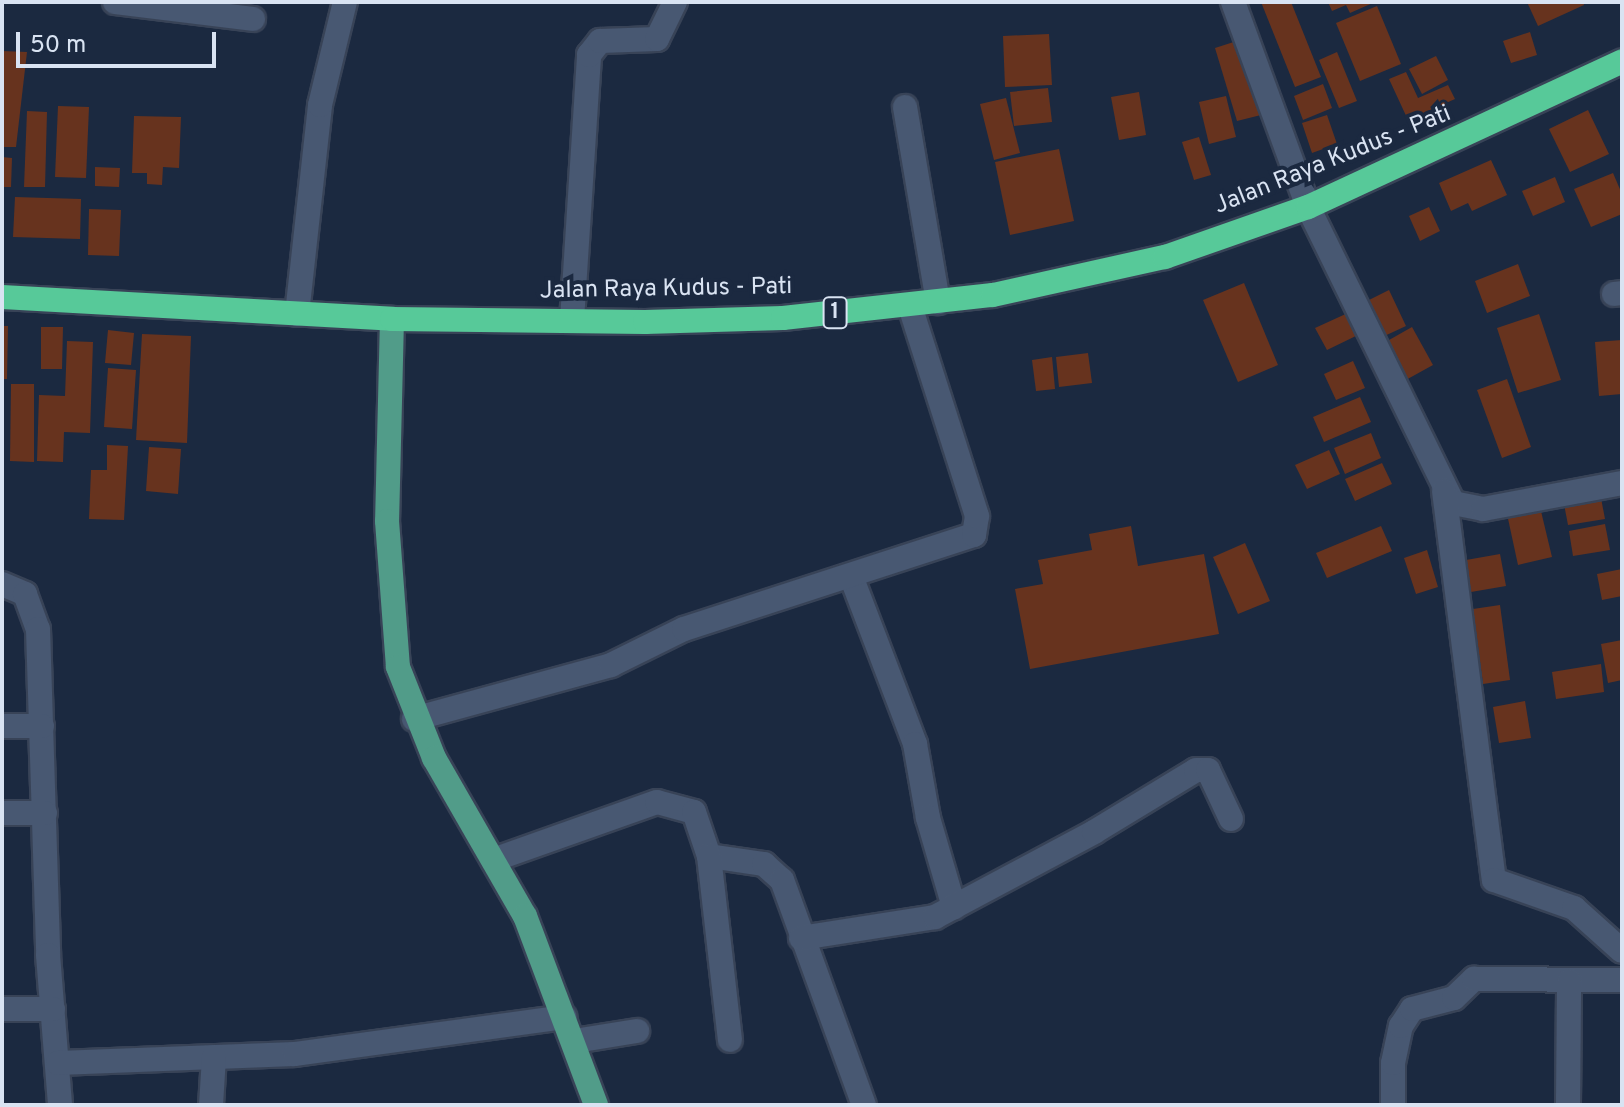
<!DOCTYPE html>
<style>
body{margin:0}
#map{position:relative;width:1624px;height:1107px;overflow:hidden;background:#1b2940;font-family:Overpass,sans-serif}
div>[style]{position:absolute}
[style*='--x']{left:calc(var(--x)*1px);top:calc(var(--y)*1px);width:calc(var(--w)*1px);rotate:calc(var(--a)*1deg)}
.building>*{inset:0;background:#67331e}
.roads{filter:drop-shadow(2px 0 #384357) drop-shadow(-2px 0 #384357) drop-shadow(0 2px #384357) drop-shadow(0 -2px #384357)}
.minor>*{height:24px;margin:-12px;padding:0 12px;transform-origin:12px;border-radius:12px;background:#485872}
.major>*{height:24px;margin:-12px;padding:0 12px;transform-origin:12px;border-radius:12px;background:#519c89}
.highway>*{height:24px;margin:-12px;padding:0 12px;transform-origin:12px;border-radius:12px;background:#57c999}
span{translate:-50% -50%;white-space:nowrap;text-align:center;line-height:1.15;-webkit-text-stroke:8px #1b2940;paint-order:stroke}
.shield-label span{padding:2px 6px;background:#1b2940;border:2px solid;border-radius:6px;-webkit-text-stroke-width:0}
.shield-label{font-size:22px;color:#d9e3f2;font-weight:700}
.street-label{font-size:24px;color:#d9e3f2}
.frame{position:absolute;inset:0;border:4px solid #d9e3f2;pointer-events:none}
.scale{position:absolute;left:16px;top:32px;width:200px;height:36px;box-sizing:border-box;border:4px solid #d9e3f2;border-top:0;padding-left:10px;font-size:24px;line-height:28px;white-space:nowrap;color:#d9e3f2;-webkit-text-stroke:6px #1b2940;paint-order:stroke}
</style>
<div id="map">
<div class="building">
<i style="clip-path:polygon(1261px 2px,1291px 2px,1321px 77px,1295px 87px)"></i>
<i style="clip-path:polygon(1328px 2px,1375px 2px,1350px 13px,1346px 5px,1332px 11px)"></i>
<i style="clip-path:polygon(1527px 2px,1583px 2px,1584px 5px,1538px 26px)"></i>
<i style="clip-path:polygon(1377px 6px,1401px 64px,1360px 81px,1336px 23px)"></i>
<i style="clip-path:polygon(1530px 32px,1537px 55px,1511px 63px,1503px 41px)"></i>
<i style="clip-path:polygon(1049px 34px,1052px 85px,1005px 87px,1003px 36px)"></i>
<i style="clip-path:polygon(1243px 39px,1265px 114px,1237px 121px,1215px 48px)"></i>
<i style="clip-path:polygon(2px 51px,27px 52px,16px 147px,2px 147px)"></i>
<i style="clip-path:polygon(1337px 52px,1357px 101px,1339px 108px,1319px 60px)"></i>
<i style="clip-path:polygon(1436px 56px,1448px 80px,1422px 94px,1409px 69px)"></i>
<i style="clip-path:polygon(1406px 72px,1418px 98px,1448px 85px,1455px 99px,1408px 120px,1389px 79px)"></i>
<i style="clip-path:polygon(1323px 84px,1332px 108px,1303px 120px,1294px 96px)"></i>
<i style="clip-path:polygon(1048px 88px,1052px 122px,1014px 126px,1010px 92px)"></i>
<i style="clip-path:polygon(1139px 92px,1146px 135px,1119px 140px,1111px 97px)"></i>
<i style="clip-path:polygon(1226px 96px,1236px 137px,1209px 144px,1199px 102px)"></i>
<i style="clip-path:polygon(1006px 98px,1020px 153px,994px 160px,980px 104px)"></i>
<i style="clip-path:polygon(58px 106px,89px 107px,86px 178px,55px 177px)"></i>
<i style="clip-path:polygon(1588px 110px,1609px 154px,1570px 172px,1549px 129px)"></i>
<i style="clip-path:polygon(27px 111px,47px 112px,45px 187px,24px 187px)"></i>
<i style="clip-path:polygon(1327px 115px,1337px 144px,1312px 153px,1302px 123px)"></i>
<i style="clip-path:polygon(134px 116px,181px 117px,179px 168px,163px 167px,162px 185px,147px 184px,147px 173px,132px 173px)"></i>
<i style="clip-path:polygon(1199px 137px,1211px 175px,1194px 180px,1182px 142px)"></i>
<i style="clip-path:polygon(1059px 149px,1074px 221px,1010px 235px,995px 162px)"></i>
<i style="clip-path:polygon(2px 157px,12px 158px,11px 187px,2px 187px)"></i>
<i style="clip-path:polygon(1491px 160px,1507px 195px,1472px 211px,1468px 203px,1451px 211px,1439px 183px)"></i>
<i style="clip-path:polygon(95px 167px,120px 168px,119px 187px,95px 186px)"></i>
<i style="clip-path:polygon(1613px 173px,1622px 194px,1622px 214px,1591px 227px,1574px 189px)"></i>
<i style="clip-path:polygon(1555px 177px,1565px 202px,1533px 216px,1522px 191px)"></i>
<i style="clip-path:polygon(15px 197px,81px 199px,80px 239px,13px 237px)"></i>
<i style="clip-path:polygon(1429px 207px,1440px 231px,1420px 241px,1409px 216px)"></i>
<i style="clip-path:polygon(89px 209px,121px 210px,119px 256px,88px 255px)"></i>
<i style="clip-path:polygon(1518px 264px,1530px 296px,1487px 313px,1475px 281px)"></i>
<i style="clip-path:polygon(1244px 283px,1278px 365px,1238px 382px,1203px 300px)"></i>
<i style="clip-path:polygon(1389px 290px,1406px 326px,1378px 339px,1361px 304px)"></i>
<i style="clip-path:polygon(1350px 312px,1360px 334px,1327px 350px,1315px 328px)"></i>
<i style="clip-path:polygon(1539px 314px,1561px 380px,1518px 393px,1497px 328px)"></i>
<i style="clip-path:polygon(2px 326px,8px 326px,7px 379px,2px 379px)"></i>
<i style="clip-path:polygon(41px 327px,63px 327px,62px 369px,41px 369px)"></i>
<i style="clip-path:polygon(1412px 327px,1433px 365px,1404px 381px,1382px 344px)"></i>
<i style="clip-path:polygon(108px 330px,134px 333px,131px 365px,105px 363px)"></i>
<i style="clip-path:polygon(142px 334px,191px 336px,187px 443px,136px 440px)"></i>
<i style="clip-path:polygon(1622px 340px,1622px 394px,1599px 396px,1595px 342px)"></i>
<i style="clip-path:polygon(67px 341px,93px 342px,90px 433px,64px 432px,63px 462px,37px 461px,39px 395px,65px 396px)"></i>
<i style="clip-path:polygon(1088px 353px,1092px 383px,1059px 387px,1056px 357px)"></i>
<i style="clip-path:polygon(1052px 357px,1055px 389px,1036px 391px,1032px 360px)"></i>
<i style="clip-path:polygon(1353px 361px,1365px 388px,1336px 400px,1324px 374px)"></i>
<i style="clip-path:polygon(108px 368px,136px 370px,132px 429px,104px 427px)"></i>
<i style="clip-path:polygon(1507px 379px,1531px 447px,1502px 458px,1477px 390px)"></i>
<i style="clip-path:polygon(11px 384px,34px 384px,34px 462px,10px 461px)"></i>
<i style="clip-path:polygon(1360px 397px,1371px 422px,1324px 442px,1313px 417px)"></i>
<i style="clip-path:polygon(1371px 433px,1381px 458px,1345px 474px,1334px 448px)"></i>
<i style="clip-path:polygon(107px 445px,128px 446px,124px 520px,89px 519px,91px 470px,107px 470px)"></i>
<i style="clip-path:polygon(149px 447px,181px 449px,178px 494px,146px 491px)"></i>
<i style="clip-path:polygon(1329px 450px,1340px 474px,1307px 489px,1295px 465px)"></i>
<i style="clip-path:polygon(1382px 463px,1392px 484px,1355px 501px,1345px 479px)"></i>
<i style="clip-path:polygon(1601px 498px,1605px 519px,1568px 525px,1564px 504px)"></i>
<i style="clip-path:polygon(1540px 507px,1552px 557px,1518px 565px,1507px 514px)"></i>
<i style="clip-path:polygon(1605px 524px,1610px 550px,1573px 556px,1569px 531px)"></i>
<i style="clip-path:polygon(1131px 526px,1138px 566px,1204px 554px,1219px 634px,1030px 669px,1015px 589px,1043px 584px,1038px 560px,1092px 550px,1089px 534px)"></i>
<i style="clip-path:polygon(1381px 526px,1392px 551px,1327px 578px,1316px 553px)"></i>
<i style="clip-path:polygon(1245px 543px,1270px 601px,1238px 614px,1213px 557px)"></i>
<i style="clip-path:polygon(1427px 550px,1438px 587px,1416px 594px,1404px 558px)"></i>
<i style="clip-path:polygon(1500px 554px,1506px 586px,1471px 592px,1466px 560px)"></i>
<i style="clip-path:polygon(1622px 569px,1622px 596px,1602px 600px,1597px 574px)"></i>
<i style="clip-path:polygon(1500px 605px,1510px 680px,1483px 684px,1473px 609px)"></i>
<i style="clip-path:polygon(1622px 640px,1622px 680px,1608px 683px,1601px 644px)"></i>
<i style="clip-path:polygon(1601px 664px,1604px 692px,1556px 699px,1552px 672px)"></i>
<i style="clip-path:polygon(1525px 701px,1531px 738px,1499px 743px,1493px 707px)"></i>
</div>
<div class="roads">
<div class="minor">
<i style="--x:115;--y:2;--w:139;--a:7"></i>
<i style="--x:1233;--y:2;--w:218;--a:69.9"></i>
<i style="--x:1308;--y:207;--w:330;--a:63.9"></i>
<i style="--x:1453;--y:503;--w:31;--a:11"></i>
<i style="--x:1483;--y:509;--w:141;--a:-10.6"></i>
<i style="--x:905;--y:107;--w:198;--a:80.4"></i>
<i style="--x:1614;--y:294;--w:8;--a:-7"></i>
<i style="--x:297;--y:314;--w:210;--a:-83.7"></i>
<i style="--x:320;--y:105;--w:106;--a:-76.4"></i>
<i style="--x:572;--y:320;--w:266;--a:-86.3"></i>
<i style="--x:589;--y:55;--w:18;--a:-52"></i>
<i style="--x:600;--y:41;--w:57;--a:-2"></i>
<i style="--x:657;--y:39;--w:41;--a:-64.1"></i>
<i style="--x:1444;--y:491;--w:392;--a:82.7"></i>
<i style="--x:1494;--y:880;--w:85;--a:19.3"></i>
<i style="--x:1574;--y:908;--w:64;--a:41.9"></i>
<i style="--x:851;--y:576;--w:180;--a:69.1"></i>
<i style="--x:915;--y:744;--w:75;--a:80"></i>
<i style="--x:928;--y:818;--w:93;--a:73.7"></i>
<i style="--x:2;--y:584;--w:25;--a:23"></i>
<i style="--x:25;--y:594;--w:37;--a:70"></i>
<i style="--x:38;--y:629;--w:326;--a:88.2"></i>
<i style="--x:48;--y:955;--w:150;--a:85.4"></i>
<i style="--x:414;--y:719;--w:204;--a:-15.3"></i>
<i style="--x:611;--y:665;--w:81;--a:-26.3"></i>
<i style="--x:684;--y:629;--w:305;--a:-18"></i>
<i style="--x:974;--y:535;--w:19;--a:-81"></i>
<i style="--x:977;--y:516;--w:220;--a:-107.7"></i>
<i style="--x:2;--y:726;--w:40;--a:0"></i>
<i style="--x:2;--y:813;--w:43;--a:0"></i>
<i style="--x:709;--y:856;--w:56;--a:8.3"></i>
<i style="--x:764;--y:864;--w:24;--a:42"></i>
<i style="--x:782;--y:880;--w:239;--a:70"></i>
<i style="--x:493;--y:860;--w:174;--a:-19.5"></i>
<i style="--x:657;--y:802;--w:38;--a:15"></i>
<i style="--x:694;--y:812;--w:46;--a:71.2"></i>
<i style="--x:709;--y:856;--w:185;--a:83.5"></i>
<i style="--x:801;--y:938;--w:136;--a:-8.9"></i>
<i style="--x:935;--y:917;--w:180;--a:-28.1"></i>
<i style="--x:1094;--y:832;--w:119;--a:-31.3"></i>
<i style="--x:1196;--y:770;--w:12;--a:0"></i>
<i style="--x:1208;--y:770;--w:54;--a:64.9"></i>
<i style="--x:2;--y:1009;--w:51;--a:0"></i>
<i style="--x:575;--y:1041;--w:63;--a:-9.2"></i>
<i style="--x:58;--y:1063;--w:237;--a:-2.2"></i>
<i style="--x:295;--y:1054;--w:272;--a:-7.8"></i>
<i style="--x:211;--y:1105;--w:48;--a:-86.4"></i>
<i style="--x:1393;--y:1105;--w:42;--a:-90"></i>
<i style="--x:1393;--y:1063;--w:38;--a:-78"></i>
<i style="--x:1401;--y:1026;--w:20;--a:-57"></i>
<i style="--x:1412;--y:1009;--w:43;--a:-14.7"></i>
<i style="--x:1454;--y:998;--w:28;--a:-44"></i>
<i style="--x:1474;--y:979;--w:148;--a:0.4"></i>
<i style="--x:1568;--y:1105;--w:124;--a:-89.5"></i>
</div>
<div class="major">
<i style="--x:392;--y:319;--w:202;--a:91.4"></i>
<i style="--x:387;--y:521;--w:146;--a:85.7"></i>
<i style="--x:398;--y:667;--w:98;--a:68.4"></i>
<i style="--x:434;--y:758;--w:182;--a:60.1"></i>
<i style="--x:525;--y:916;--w:202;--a:69.4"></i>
</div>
<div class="highway">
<i style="--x:2;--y:297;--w:391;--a:3.2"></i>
<i style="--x:392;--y:319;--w:253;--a:0.7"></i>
<i style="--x:645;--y:322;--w:138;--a:-1.7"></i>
<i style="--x:783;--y:318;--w:211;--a:-6.3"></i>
<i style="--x:993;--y:295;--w:176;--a:-12.5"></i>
<i style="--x:1165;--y:257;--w:151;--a:-19.3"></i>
<i style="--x:1308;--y:207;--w:346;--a:-24.9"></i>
</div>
</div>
<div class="shield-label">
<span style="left:835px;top:313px">1</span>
</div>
<div class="street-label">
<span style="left:1333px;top:161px;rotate:-22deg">Jalan Raya Kudus - Pati</span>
<span style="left:666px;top:290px;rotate:-1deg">Jalan Raya Kudus - Pati</span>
</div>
<div class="frame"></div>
<div class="scale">50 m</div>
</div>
